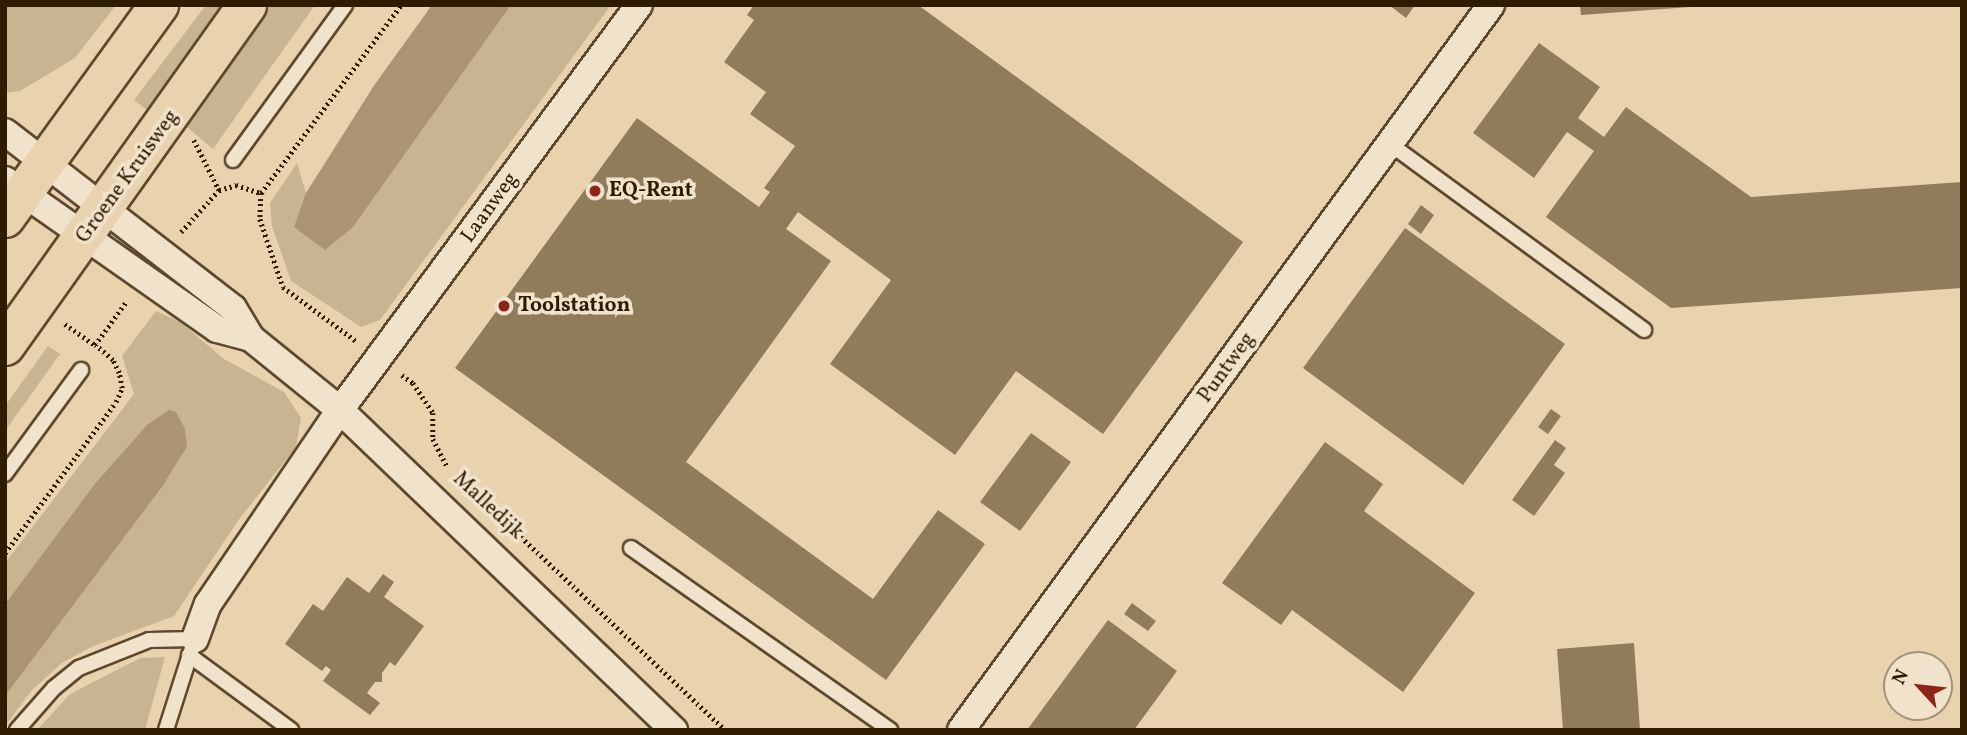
<!DOCTYPE html>
<style>
body{margin:0}
#map{position:relative;width:1967px;height:735px;overflow:hidden;background:#e9d3af;font-family:Vollkorn,serif}
div>[style]{position:absolute}
[style*='--x']{left:calc(var(--x)*1px);top:calc(var(--y)*1px);width:calc(var(--w)*1px);rotate:calc(var(--a)*1deg)}
.green>*{inset:0;background:#c9b491}
.water>*{inset:0;background:#aa9474}
.building>*{inset:0;background:#907b5b}
.path>*{height:4.5px;margin-top:-2.25px;transform-origin:0;background:repeating-linear-gradient(90deg,#2f1b00 0 2px,transparent 0 5.5px)}
.roads{filter:drop-shadow(2px 0 #5e492c) drop-shadow(-2px 0 #5e492c) drop-shadow(0 2px #5e492c) drop-shadow(0 -2px #5e492c)}
.lane>*{height:14px;margin:-7px;padding:0 7px;transform-origin:7px;border-radius:7px;background:#f1e2cb}
.street>*{height:26px;margin:-13px;padding:0 13px;transform-origin:13px;border-radius:13px;background:#f1e2cb}
.primary>*{height:38px;margin:-19px;padding:0 19px;transform-origin:19px;border-radius:19px;background:#e9d3af}
.dots>*{width:19px;height:19px;translate:-50% -50%;box-sizing:border-box;border:4px solid #f1e2cb;border-radius:50%}
span{translate:-50% -50%;white-space:nowrap;text-align:center;line-height:1.15;-webkit-text-stroke:7px #f1e2cb;paint-order:stroke}
.street-label{font-size:21px;color:#2f1b00}
.poi-label{font-size:21px;color:#2f1b00;font-weight:700}
.left{translate:0 -50%;text-align:left}
.frame{position:absolute;inset:0;border:7px solid #2f1b00;pointer-events:none}
.north{position:absolute;left:1883px;top:651px;width:70px;height:70px;box-sizing:border-box;background:#f1e2cb;border:2px solid #a3927a;border-radius:50%;rotate:297deg;font-size:19px;font-weight:700;line-height:28px;text-align:center;color:#2f1b00}
.north::after{content:'';display:block;margin:auto;width:24px;height:32px;background:#8f2418;clip-path:polygon(50% 0,100% 100%,50% 72%,0 100%)}
</style>
<div id="map">
<div class="green">
<i style="clip-path:polygon(5px 5px,116px 5px,75px 58px,20px 91px,5px 93px)"></i>
<i style="clip-path:polygon(206px 5px,226px 5px,152px 114px,134px 100px)"></i>
<i style="clip-path:polygon(270px 5px,315px 5px,213px 149px,187px 127px)"></i>
<i style="clip-path:polygon(511px 5px,611px 5px,380px 320px,361px 327px,291px 281px,272px 226px,270px 203px,297px 163px,306px 193px,295px 228px,353px 227px)"></i>
<i style="clip-path:polygon(156px 311px,180px 322px,224px 359px,284px 392px,301px 418px,296px 447px,240px 518px,174px 616px,91px 647px,62px 663px,32px 690px,5px 726px,5px 696px,162px 487px,187px 447px,176px 412px,94px 485px,5px 604px,5px 563px,134px 394px,122px 356px)"></i>
<i style="clip-path:polygon(48px 346px,60px 354px,5px 431px,5px 406px)"></i>
<i style="clip-path:polygon(165px 657px,145px 730px,37px 730px,70px 694px,140px 658px)"></i>
</div>
<div class="water">
<i style="clip-path:polygon(432px 5px,511px 5px,353px 227px,325px 250px,294px 227px,306px 193px,375px 84px)"></i>
<i style="clip-path:polygon(169px 410px,176px 412px,185px 429px,187px 447px,162px 487px,5px 696px,5px 604px,94px 485px,147px 425px)"></i>
</div>
<div class="building">
<i style="clip-path:polygon(754px 5px,918px 5px,1243px 242px,1103px 434px,1016px 371px,955px 455px,830px 364px,891px 280px,798px 212px,786px 229px,831px 261px,686px 462px,873px 599px,938px 510px,985px 544px,886px 680px,455px 368px,637px 118px,759px 207px,770px 192px,764px 188px,795px 146px,750px 114px,766px 92px,724px 62px,754px 20px,747px 15px)"></i>
<i style="clip-path:polygon(1389px 5px,1415px 5px,1406px 18px)"></i>
<i style="clip-path:polygon(1580px 5px,1690px 5px,1690px 7px,1581px 15px)"></i>
<i style="clip-path:polygon(1539px 43px,1600px 87px,1578px 118px,1604px 137px,1626px 107px,1751px 197px,1962px 182px,1962px 288px,1671px 308px,1546px 217px,1594px 151px,1567px 132px,1534px 178px,1473px 133px)"></i>
<i style="clip-path:polygon(1421px 205px,1434px 215px,1421px 234px,1408px 224px)"></i>
<i style="clip-path:polygon(1405px 228px,1565px 344px,1463px 485px,1303px 368px)"></i>
<i style="clip-path:polygon(1551px 409px,1561px 416px,1548px 434px,1538px 427px)"></i>
<i style="clip-path:polygon(1031px 433px,1071px 462px,1020px 531px,980px 502px)"></i>
<i style="clip-path:polygon(1555px 440px,1566px 448px,1554px 465px,1565px 473px,1534px 516px,1512px 500px)"></i>
<i style="clip-path:polygon(1325px 442px,1383px 484px,1364px 511px,1475px 593px,1403px 692px,1292px 610px,1281px 625px,1222px 583px)"></i>
<i style="clip-path:polygon(383px 574px,394px 582px,384px 597px,424px 626px,395px 666px,390px 662px,382px 673px,382px 682px,375px 682px,367px 693px,380px 703px,370px 715px,323px 681px,331px 670px,326px 666px,322px 671px,285px 644px,313px 604px,323px 611px,347px 577px,369px 593px)"></i>
<i style="clip-path:polygon(1132px 603px,1156px 621px,1148px 631px,1124px 614px)"></i>
<i style="clip-path:polygon(1108px 620px,1177px 671px,1134px 730px,1027px 730px)"></i>
<i style="clip-path:polygon(1634px 643px,1640px 730px,1563px 730px,1557px 649px)"></i>
</div>
<div class="path">
<i style="--x:194;--y:140;--w:56;--a:63.4"></i>
<i style="--x:261;--y:193;--w:26;--a:92"></i>
<i style="--x:260;--y:219;--w:72;--a:71.3"></i>
<i style="--x:283;--y:287;--w:91;--a:36.5"></i>
<i style="--x:181;--y:232;--w:57;--a:-47.9"></i>
<i style="--x:219;--y:190;--w:18;--a:-16"></i>
<i style="--x:236;--y:185;--w:26;--a:18"></i>
<i style="--x:261;--y:193;--w:234;--a:-53.3"></i>
<i style="--x:65;--y:324;--w:37;--a:35"></i>
<i style="--x:402;--y:375;--w:14;--a:36"></i>
<i style="--x:413;--y:383;--w:36;--a:56"></i>
<i style="--x:433;--y:413;--w:26;--a:90"></i>
<i style="--x:433;--y:439;--w:31;--a:63"></i>
<i style="--x:481;--y:499;--w:336;--a:43.4"></i>
<i style="--x:5;--y:553;--w:187;--a:-53.7"></i>
<i style="--x:116;--y:402;--w:15;--a:-67"></i>
<i style="--x:122;--y:388;--w:15;--a:-101"></i>
<i style="--x:119;--y:373;--w:14;--a:-115"></i>
<i style="--x:113;--y:360;--w:23;--a:-140"></i>
<i style="--x:95;--y:345;--w:53;--a:-54.2"></i>
</div>
<div class="roads">
<div class="lane">
<i style="--x:1390;--y:144;--w:315;--a:36.2"></i>
<i style="--x:233;--y:160;--w:191;--a:-54.1"></i>
<i style="--x:5;--y:474;--w:129;--a:-53.8"></i>
<i style="--x:631;--y:548;--w:317;--a:35.1"></i>
<i style="--x:189;--y:655;--w:127;--a:36.3"></i>
<i style="--x:17;--y:730;--w:56;--a:-48.6"></i>
<i style="--x:54;--y:688;--w:32;--a:-39"></i>
<i style="--x:79;--y:668;--w:75;--a:-21.8"></i>
<i style="--x:149;--y:640;--w:46;--a:-1.2"></i>
<i style="--x:195;--y:639;--w:96;--a:107.7"></i>
</div>
<div class="street">
<i style="--x:5;--y:132;--w:288;--a:37.7"></i>
<i style="--x:233;--y:308;--w:35;--a:59"></i>
<i style="--x:251;--y:338;--w:114;--a:39"></i>
<i style="--x:340;--y:410;--w:463;--a:43.8"></i>
<i style="--x:5;--y:180;--w:259;--a:35.1"></i>
<i style="--x:217;--y:329;--w:35;--a:15"></i>
<i style="--x:195;--y:639;--w:37;--a:-70"></i>
<i style="--x:208;--y:604;--w:235;--a:-55.8"></i>
<i style="--x:340;--y:410;--w:503;--a:-53.56"></i>
<i style="--x:961;--y:730;--w:898;--a:-53.83"></i>
</div>
<div class="primary">
<i style="--x:5;--y:218;--w:263;--a:-54.1"></i>
<i style="--x:5;--y:346;--w:418;--a:-54.6"></i>
</div>
</div>
<div class="dots">
<i style="left:595px;top:191px;background:#8f2418"></i>
<i style="left:504px;top:306px;background:#8f2418"></i>
</div>
<div class="street-label">
<span style="left:128px;top:177px;rotate:-54deg">Groene Kruisweg</span>
<span style="left:490px;top:208px;rotate:-54deg">Laanweg</span>
<span style="left:1227px;top:368px;rotate:-54deg">Puntweg</span>
<span style="left:488px;top:506px;rotate:43deg">Malledijk</span>
</div>
<div class="poi-label">
<span class="left" style="left:609px;top:191px">EQ-Rent</span>
<span class="left" style="left:518px;top:306px">Toolstation</span>
</div>
<div class="frame"></div>
<div class="north">N</div>
</div>
